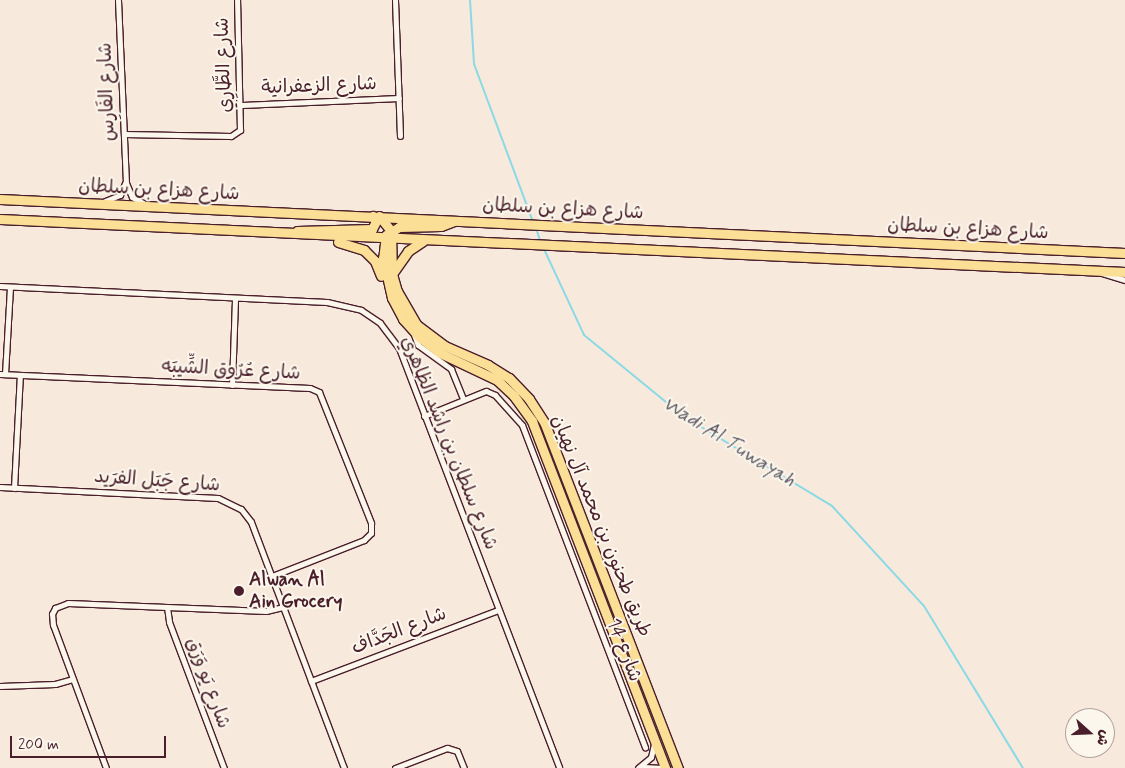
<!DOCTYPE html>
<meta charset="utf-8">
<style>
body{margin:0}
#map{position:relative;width:1125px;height:768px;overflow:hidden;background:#f8e9dd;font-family:Mynerve,"Playpen Sans Arabic",sans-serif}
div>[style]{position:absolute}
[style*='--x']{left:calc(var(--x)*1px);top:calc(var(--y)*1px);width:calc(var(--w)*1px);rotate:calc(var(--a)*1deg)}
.stream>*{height:2px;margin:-1px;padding:0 1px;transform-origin:1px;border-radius:1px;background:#8adae6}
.roads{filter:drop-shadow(1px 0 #4a1f2b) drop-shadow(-1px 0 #4a1f2b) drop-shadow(0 1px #4a1f2b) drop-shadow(0 -1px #4a1f2b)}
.street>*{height:5px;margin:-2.5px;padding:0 2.5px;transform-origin:2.5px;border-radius:2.5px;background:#fbf7ec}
.primary>*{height:9px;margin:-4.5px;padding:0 4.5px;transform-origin:4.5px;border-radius:4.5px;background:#fbdf96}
.dots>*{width:14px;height:14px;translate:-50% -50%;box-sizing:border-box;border:2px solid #fbf7ec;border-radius:50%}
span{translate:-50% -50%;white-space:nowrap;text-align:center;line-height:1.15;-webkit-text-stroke:4px #fbf7ec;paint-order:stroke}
.street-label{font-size:19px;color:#4a1f2b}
.poi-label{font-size:19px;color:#4a1f2b;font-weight:700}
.left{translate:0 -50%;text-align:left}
.water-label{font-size:20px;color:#5d5763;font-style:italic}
.north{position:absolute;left:1065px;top:708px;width:50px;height:50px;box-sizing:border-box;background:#fbf7ec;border:1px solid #b4a19f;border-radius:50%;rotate:110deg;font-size:14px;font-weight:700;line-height:20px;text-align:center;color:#4a1f2b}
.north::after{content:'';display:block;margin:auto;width:18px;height:22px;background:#4a1f2b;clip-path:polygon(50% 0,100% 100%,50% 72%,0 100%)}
.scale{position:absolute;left:10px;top:736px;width:156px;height:22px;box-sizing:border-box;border:2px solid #4a1f2b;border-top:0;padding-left:6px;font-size:15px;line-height:18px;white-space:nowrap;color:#4a1f2b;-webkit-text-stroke:4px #fbf7ec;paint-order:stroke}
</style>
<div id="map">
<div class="stream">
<i style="--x:470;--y:0;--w:64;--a:86.4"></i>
<i style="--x:474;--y:64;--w:169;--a:69.5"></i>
<i style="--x:536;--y:228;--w:13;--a:72"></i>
<i style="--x:543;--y:247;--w:97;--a:65"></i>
<i style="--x:584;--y:335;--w:128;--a:39.3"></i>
<i style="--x:683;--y:416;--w:174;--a:31.1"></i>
<i style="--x:832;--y:506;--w:136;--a:47.4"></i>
<i style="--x:924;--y:606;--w:190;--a:58.6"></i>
</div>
<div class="roads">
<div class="street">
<i style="--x:118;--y:0;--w:183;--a:87.5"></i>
<i style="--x:126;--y:183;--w:15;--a:67"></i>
<i style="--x:132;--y:197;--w:13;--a:29"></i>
<i style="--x:395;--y:0;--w:136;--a:87.9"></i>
<i style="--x:242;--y:105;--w:157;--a:-2.6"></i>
<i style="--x:124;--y:134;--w:107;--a:1.1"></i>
<i style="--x:231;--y:136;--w:11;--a:-34"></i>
<i style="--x:240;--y:130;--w:130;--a:-91.3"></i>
<i style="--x:105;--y:201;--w:16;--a:-22"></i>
<i style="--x:120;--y:195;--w:13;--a:-67"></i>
<i style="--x:1102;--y:273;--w:24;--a:17"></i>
<i style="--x:0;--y:286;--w:327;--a:2.8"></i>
<i style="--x:327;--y:302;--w:35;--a:13"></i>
<i style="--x:361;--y:310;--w:23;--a:34"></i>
<i style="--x:380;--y:323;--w:31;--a:53"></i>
<i style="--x:399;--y:348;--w:449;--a:69.1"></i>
<i style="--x:413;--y:332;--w:14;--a:69"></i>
<i style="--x:418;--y:345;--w:41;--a:36"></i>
<i style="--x:451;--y:369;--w:32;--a:68"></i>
<i style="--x:0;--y:374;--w:310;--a:2.6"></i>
<i style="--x:310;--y:388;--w:10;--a:24"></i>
<i style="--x:319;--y:392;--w:141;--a:68.3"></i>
<i style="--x:371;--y:523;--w:10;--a:90"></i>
<i style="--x:371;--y:533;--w:10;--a:135"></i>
<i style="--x:364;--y:540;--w:99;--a:158.6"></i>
<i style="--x:5;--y:374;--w:87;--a:-86.7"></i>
<i style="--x:232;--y:385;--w:87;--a:-88"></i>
<i style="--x:424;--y:416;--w:67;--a:-22"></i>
<i style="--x:486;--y:391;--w:10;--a:24"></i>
<i style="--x:495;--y:395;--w:40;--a:48"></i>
<i style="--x:522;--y:425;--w:345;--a:69.1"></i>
<i style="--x:0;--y:487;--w:218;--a:2.9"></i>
<i style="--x:218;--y:498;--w:25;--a:26"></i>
<i style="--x:241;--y:509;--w:16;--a:52"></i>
<i style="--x:251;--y:522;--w:263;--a:69.3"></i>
<i style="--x:14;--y:488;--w:113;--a:-87"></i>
<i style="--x:167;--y:607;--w:15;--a:82"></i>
<i style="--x:169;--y:622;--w:156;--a:69.4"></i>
<i style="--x:311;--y:681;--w:200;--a:-20.8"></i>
<i style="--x:0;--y:686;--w:55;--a:-2.1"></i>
<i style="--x:55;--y:684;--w:18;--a:-16"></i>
<i style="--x:644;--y:767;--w:18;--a:3"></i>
<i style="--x:106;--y:768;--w:153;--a:-110.3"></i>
<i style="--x:53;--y:625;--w:11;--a:-95"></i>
<i style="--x:52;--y:614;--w:7;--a:-63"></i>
<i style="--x:55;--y:608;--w:14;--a:-21"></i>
<i style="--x:68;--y:603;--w:198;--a:2.3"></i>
<i style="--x:266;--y:611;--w:17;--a:-13"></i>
<i style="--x:395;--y:768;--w:56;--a:-21"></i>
<i style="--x:447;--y:748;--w:10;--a:17"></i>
<i style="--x:457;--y:751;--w:18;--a:68"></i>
<i style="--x:638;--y:768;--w:17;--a:-40"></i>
<i style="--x:651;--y:757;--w:13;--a:-77"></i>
</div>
<div class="primary">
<i style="--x:0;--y:199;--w:1126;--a:2.75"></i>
<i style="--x:379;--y:216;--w:19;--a:51"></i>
<i style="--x:391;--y:231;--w:43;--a:88.7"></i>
<i style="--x:392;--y:274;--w:18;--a:74"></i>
<i style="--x:397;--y:291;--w:39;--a:60"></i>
<i style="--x:417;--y:325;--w:35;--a:37"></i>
<i style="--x:445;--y:346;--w:47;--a:23.8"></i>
<i style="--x:488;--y:365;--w:25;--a:32"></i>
<i style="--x:509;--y:378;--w:29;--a:46"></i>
<i style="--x:529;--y:399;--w:30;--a:57"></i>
<i style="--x:545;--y:424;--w:369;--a:68.9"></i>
<i style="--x:0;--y:219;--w:1126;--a:2.7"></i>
<i style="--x:454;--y:221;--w:14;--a:159"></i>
<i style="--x:441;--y:226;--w:42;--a:178.6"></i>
<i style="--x:399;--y:227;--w:15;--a:148"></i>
<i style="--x:386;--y:235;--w:23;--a:97"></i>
<i style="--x:383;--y:258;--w:41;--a:77.3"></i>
<i style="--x:392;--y:298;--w:24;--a:62"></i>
<i style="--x:403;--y:319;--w:24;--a:48"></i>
<i style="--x:419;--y:337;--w:26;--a:37"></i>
<i style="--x:440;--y:353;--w:63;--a:25.3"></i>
<i style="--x:497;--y:380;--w:23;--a:43"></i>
<i style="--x:514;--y:396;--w:31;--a:54"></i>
<i style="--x:532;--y:421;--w:372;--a:69"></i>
<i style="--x:297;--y:231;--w:75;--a:-1.5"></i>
<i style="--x:372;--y:229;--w:9;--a:-63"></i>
<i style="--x:376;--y:221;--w:6;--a:-121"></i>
<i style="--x:338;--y:242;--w:27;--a:17"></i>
<i style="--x:364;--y:250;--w:16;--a:45"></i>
<i style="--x:375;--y:261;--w:16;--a:68"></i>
<i style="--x:392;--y:274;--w:28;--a:-55"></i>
<i style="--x:408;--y:251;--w:18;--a:-34"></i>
</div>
</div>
<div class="dots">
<i style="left:239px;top:591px;background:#4a1f2b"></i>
</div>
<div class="street-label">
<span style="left:224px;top:65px;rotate:-92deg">شارع الطَّارِي</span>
<span style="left:319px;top:86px;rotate:-2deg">شارع الزعفرانية</span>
<span style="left:107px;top:92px;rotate:-92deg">شارع الفَارِس</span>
<span style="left:159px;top:190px;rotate:3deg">شارع هزاع بن سلطان</span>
<span style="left:563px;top:209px;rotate:3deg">شارع هزاع بن سلطان</span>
<span style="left:968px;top:229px;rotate:3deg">شارع هزاع بن سلطان</span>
<span style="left:231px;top:370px;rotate:3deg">شارع عُرُوق الشِّيبَه</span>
<span style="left:449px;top:443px;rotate:68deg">شارع سلطان بن راشد الظاهري</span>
<span style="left:157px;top:481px;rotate:4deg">شارع جَبَل الفرَيد</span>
<span style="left:601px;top:526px;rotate:68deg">طريق طحنون بن محمد آل نهيان</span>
<span style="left:399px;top:631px;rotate:-21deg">شارع الجَدَّاف</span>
<span style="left:624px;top:650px;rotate:69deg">شارع 14</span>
<span style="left:208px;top:683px;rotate:70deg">شارع يَو وَرَق</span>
</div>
<div class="poi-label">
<span class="left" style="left:249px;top:591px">Alwan Al<br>Ain Grocery</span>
</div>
<div class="water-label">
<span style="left:729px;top:442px;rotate:32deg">Wadi Al Tuwayah</span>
</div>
<div class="north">ش</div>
<div class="scale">200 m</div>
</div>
